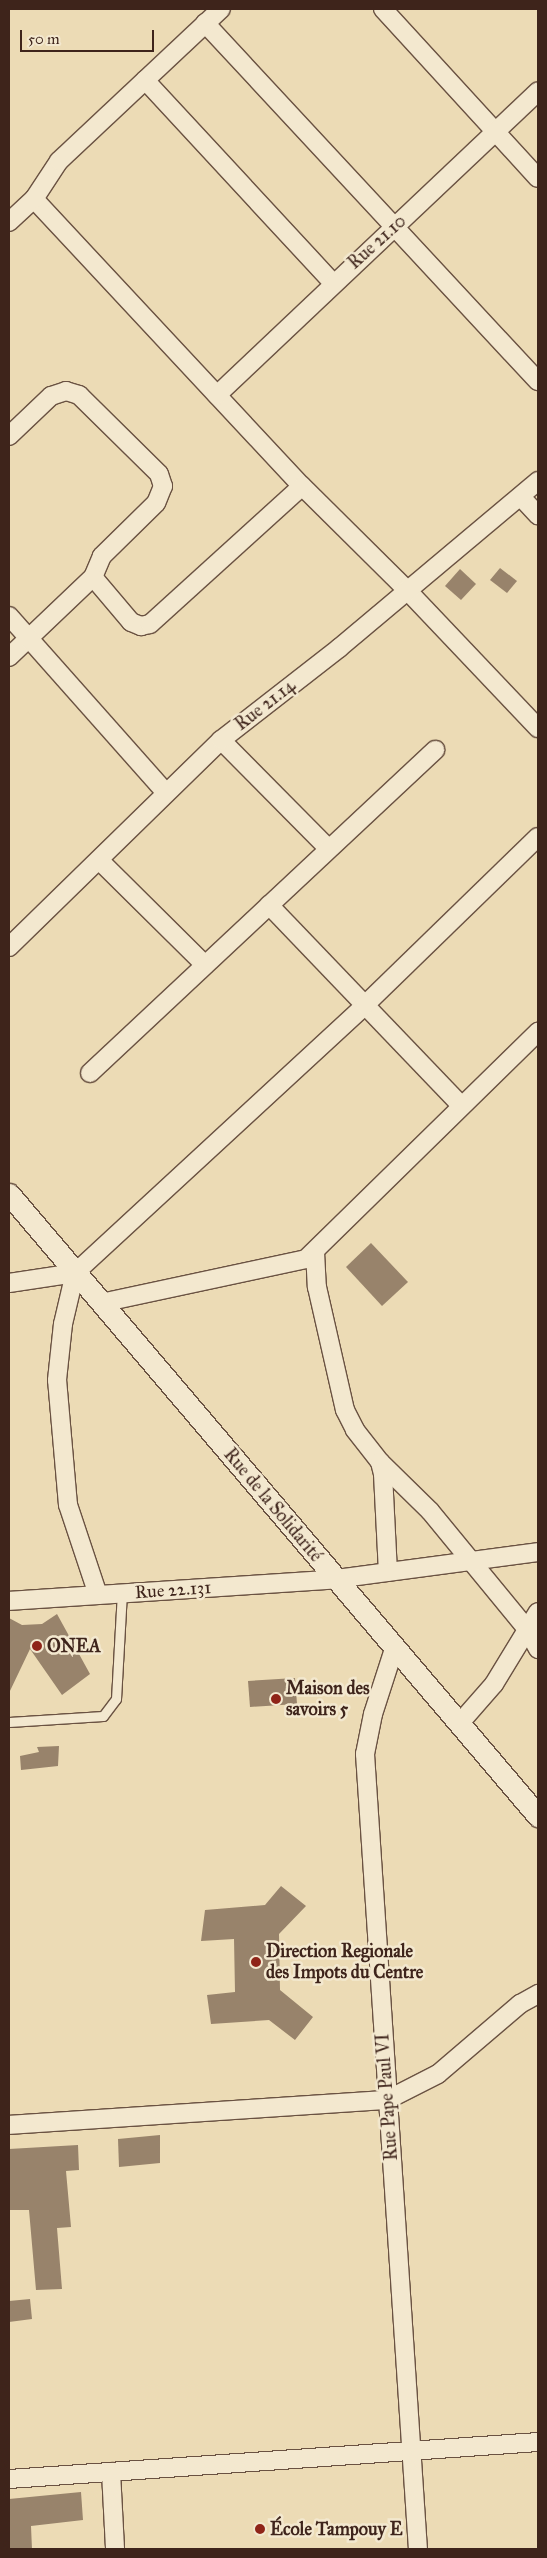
<!DOCTYPE html>
<meta charset="utf-8">
<style>
body{margin:0}
#map{position:relative;width:547px;height:2558px;overflow:hidden;background:#ecdbb5;font-family:"IM FELL Great Primer",serif}
div>[style]{position:absolute}
[style*='--x']{left:calc(var(--x)*1px);top:calc(var(--y)*1px);width:calc(var(--w)*1px);rotate:calc(var(--a)*1deg)}
.building>*{inset:0;background:#98836b}
.roads{filter:drop-shadow(1px 0 #6a5242) drop-shadow(-1px 0 #6a5242) drop-shadow(0 1px #6a5242) drop-shadow(0 -1px #6a5242)}
.service>*{height:9px;margin:-4.5px;padding:0 4.5px;transform-origin:4.5px;border-radius:4.5px;background:#f3e8cf}
.minor>*{height:18px;margin:-9px;padding:0 9px;transform-origin:9px;border-radius:9px;background:#f3e8cf}
.tertiary>*{height:21px;margin:-10.5px;padding:0 10.5px;transform-origin:10.5px;border-radius:10.5px;background:#f3e8cf}
.dots>*{width:14px;height:14px;translate:-50% -50%;box-sizing:border-box;border:2px solid #f3e8cf;border-radius:50%}
span{translate:-50% -50%;white-space:nowrap;text-align:center;line-height:1.15;-webkit-text-stroke:5px #f3e8cf;paint-order:stroke}
.street-label{font-size:18px;color:#3e241b}
.poi-label{font-size:18px;color:#3e241b;font-weight:700}
.left{translate:0 -50%;text-align:left}
.frame{position:absolute;inset:0;border:10px solid #3e241b;pointer-events:none}
.scale{position:absolute;left:20px;top:30px;width:134px;height:22px;box-sizing:border-box;border:2px solid #3e241b;border-top:0;padding-left:6px;font-size:15px;line-height:18px;white-space:nowrap;color:#3e241b;-webkit-text-stroke:4px #f3e8cf;paint-order:stroke}
</style>
<div id="map">
<div class="building">
<i style="clip-path:polygon(500px 568px,517px 581px,507px 593px,490px 580px)"></i>
<i style="clip-path:polygon(460px 569px,476px 584px,461px 600px,445px 586px)"></i>
<i style="clip-path:polygon(371px 1243px,408px 1282px,382px 1306px,346px 1267px)"></i>
<i style="clip-path:polygon(57px 1614px,90px 1674px,62px 1695px,30px 1649px,9px 1693px,9px 1618px,22px 1625px,42px 1624px)"></i>
<i style="clip-path:polygon(295px 1678px,297px 1704px,250px 1707px,248px 1681px)"></i>
<i style="clip-path:polygon(59px 1746px,58px 1766px,21px 1770px,20px 1756px,39px 1752px,37px 1747px)"></i>
<i style="clip-path:polygon(281px 1886px,306px 1906px,279px 1934px,280px 1990px,313px 2017px,295px 2040px,269px 2020px,211px 2024px,207px 1995px,235px 1992px,234px 1939px,201px 1941px,205px 1910px,265px 1905px)"></i>
<i style="clip-path:polygon(160px 2135px,160px 2163px,119px 2167px,118px 2139px)"></i>
<i style="clip-path:polygon(78px 2145px,79px 2170px,66px 2171px,71px 2227px,57px 2228px,62px 2289px,36px 2290px,29px 2210px,9px 2210px,9px 2149px)"></i>
<i style="clip-path:polygon(30px 2299px,32px 2319px,9px 2322px,9px 2301px)"></i>
<i style="clip-path:polygon(81px 2492px,83px 2520px,31px 2526px,32px 2549px,9px 2549px,9px 2499px)"></i>
</div>
<div class="roads">
<div class="service">
<i style="--x:9;--y:1722;--w:94;--a:-3.7"></i>
<i style="--x:103;--y:1716;--w:21;--a:-53"></i>
<i style="--x:116;--y:1699;--w:106;--a:-86.8"></i>
</div>
<div class="minor">
<i style="--x:383;--y:9;--w:229;--a:47.5"></i>
<i style="--x:205;--y:23;--w:489;--a:47.1"></i>
<i style="--x:145;--y:80;--w:277;--a:47.2"></i>
<i style="--x:34;--y:199;--w:393;--a:47"></i>
<i style="--x:302;--y:486;--w:146;--a:44.7"></i>
<i style="--x:406;--y:589;--w:192;--a:46.5"></i>
<i style="--x:9;--y:222;--w:34;--a:-43"></i>
<i style="--x:34;--y:199;--w:45;--a:-56.7"></i>
<i style="--x:59;--y:161;--w:222;--a:-43.2"></i>
<i style="--x:217;--y:395;--w:442;--a:-43.4"></i>
<i style="--x:9;--y:436;--w:58;--a:-43.6"></i>
<i style="--x:51;--y:396;--w:16;--a:-18"></i>
<i style="--x:66;--y:391;--w:14;--a:17"></i>
<i style="--x:79;--y:395;--w:112;--a:44.6"></i>
<i style="--x:159;--y:474;--w:13;--a:72"></i>
<i style="--x:163;--y:486;--w:18;--a:112"></i>
<i style="--x:156;--y:503;--w:76;--a:135.5"></i>
<i style="--x:102;--y:556;--w:23;--a:113"></i>
<i style="--x:93;--y:577;--w:116;--a:136.4"></i>
<i style="--x:521;--y:497;--w:25;--a:47"></i>
<i style="--x:93;--y:577;--w:59;--a:49.8"></i>
<i style="--x:131;--y:622;--w:11;--a:22"></i>
<i style="--x:141;--y:626;--w:9;--a:-13"></i>
<i style="--x:150;--y:624;--w:205;--a:-42.2"></i>
<i style="--x:9;--y:616;--w:235;--a:48.4"></i>
<i style="--x:221;--y:740;--w:152;--a:45.3"></i>
<i style="--x:99;--y:860;--w:149;--a:44.7"></i>
<i style="--x:269;--y:905;--w:277;--a:46.2"></i>
<i style="--x:9;--y:947;--w:296;--a:-44.3"></i>
<i style="--x:221;--y:740;--w:150;--a:-37.9"></i>
<i style="--x:339;--y:648;--w:260;--a:-40"></i>
<i style="--x:90;--y:1073;--w:473;--a:-43.1"></i>
<i style="--x:315;--y:1252;--w:35;--a:87"></i>
<i style="--x:317;--y:1287;--w:126;--a:77.2"></i>
<i style="--x:345;--y:1410;--w:22;--a:63"></i>
<i style="--x:355;--y:1430;--w:41;--a:52"></i>
<i style="--x:380;--y:1462;--w:12;--a:76"></i>
<i style="--x:383;--y:1474;--w:98;--a:87.1"></i>
<i style="--x:9;--y:1283;--w:67;--a:-8.6"></i>
<i style="--x:101;--y:1303;--w:210;--a:-12.1"></i>
<i style="--x:306;--y:1259;--w:325;--a:-44.4"></i>
<i style="--x:380;--y:1462;--w:70;--a:44.4"></i>
<i style="--x:430;--y:1511;--w:153;--a:50.6"></i>
<i style="--x:527;--y:1629;--w:23;--a:61"></i>
<i style="--x:98;--y:1595;--w:95;--a:-108.4"></i>
<i style="--x:68;--y:1505;--w:125;--a:-95"></i>
<i style="--x:57;--y:1380;--w:56;--a:-83.9"></i>
<i style="--x:63;--y:1324;--w:52;--a:-76.8"></i>
<i style="--x:75;--y:1273;--w:395;--a:-42.7"></i>
<i style="--x:365;--y:1005;--w:241;--a:-44.2"></i>
<i style="--x:9;--y:1601;--w:328;--a:-3.8"></i>
<i style="--x:336;--y:1579;--w:204;--a:-7.6"></i>
<i style="--x:394;--y:1649;--w:68;--a:107.9"></i>
<i style="--x:373;--y:1714;--w:41;--a:101.3"></i>
<i style="--x:365;--y:1754;--w:797;--a:86.19"></i>
<i style="--x:459;--y:1724;--w:53;--a:-48.8"></i>
<i style="--x:494;--y:1684;--w:84;--a:-58.6"></i>
<i style="--x:9;--y:2125;--w:379;--a:-3.8"></i>
<i style="--x:387;--y:2100;--w:57;--a:-27"></i>
<i style="--x:438;--y:2074;--w:108;--a:-40.5"></i>
<i style="--x:520;--y:2004;--w:21;--a:-29"></i>
<i style="--x:111;--y:2472;--w:77;--a:87"></i>
<i style="--x:9;--y:2479;--w:530;--a:-4"></i>
</div>
<div class="tertiary">
<i style="--x:9;--y:1194;--w:817;--a:49.62"></i>
</div>
</div>
<div class="dots">
<i style="left:37px;top:1646px;background:#8f2418"></i>
<i style="left:276px;top:1699px;background:#8f2418"></i>
<i style="left:256px;top:1962px;background:#8f2418"></i>
<i style="left:260px;top:2529px;background:#8f2418"></i>
</div>
<div class="street-label">
<span style="left:377px;top:242px;rotate:-42deg">Rue 21.10</span>
<span style="left:265px;top:705px;rotate:-38deg">Rue 21.14</span>
<span style="left:273px;top:1505px;rotate:50deg">Rue de la Solidarité</span>
<span style="left:173px;top:1590px;rotate:-4deg">Rue 22.131</span>
<span style="left:387px;top:2097px;rotate:-94deg">Rue Pape Paul VI</span>
</div>
<div class="poi-label">
<span class="left" style="left:47px;top:1646px">ONEA</span>
<span class="left" style="left:286px;top:1699px">Maison des<br>savoirs 5</span>
<span class="left" style="left:266px;top:1962px">Direction Regionale<br>des Impots du Centre</span>
<span class="left" style="left:270px;top:2529px">École Tampouy E</span>
</div>
<div class="frame"></div>
<div class="scale">50 m</div>
</div>
